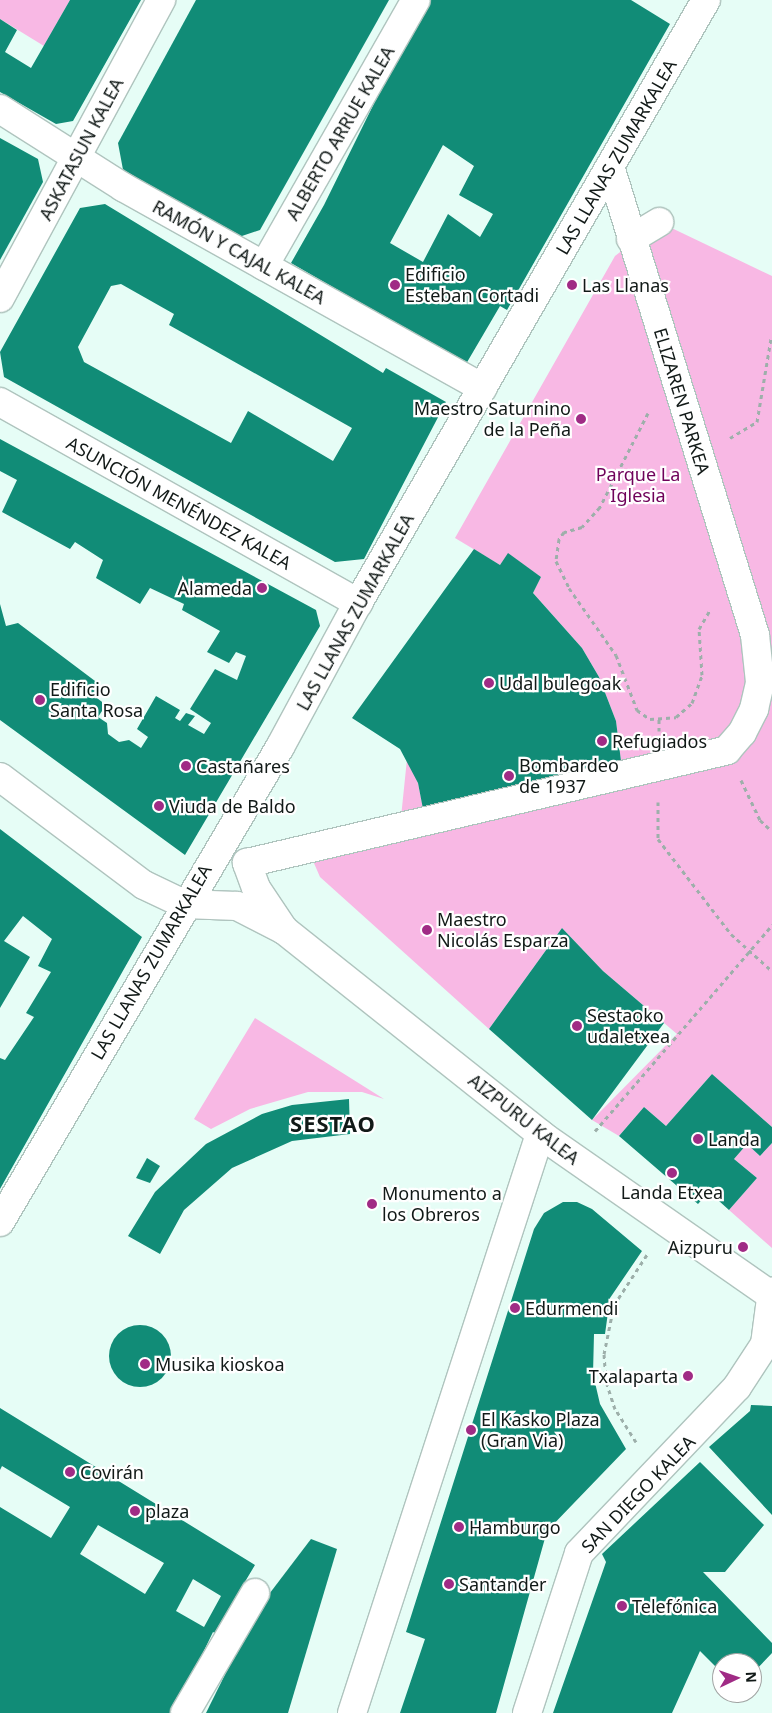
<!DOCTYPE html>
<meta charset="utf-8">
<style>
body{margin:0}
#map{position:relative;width:772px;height:1713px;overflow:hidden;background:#e6fdf6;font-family:"Noto Sans",sans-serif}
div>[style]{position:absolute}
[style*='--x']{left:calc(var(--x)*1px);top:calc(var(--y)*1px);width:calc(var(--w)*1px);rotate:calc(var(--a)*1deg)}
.green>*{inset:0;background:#f8b8e4}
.building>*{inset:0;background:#118c77}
.round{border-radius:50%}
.path>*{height:3px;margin-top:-1.5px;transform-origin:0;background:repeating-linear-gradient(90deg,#9dafaa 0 4px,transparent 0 8px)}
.roads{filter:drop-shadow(1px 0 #afc4be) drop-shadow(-1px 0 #afc4be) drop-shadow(0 1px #afc4be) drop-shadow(0 -1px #afc4be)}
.minor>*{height:28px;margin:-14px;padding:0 14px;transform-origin:14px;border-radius:14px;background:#fff}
.dots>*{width:14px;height:14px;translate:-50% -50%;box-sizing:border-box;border:2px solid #fff;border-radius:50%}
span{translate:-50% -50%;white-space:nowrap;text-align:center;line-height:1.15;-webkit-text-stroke:4.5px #fff;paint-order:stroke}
.street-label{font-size:18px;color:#111917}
.poi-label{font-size:18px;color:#111917}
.left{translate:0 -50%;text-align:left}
.right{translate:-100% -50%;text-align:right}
.park-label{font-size:18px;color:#6f025a}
.district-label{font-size:22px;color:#111917;font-weight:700;letter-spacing:1px}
.north{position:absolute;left:712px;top:1653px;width:50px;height:50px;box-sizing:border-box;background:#fff;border:1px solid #a0a3a2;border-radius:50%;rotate:87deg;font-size:14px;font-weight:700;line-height:20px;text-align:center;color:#111917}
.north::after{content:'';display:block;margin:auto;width:18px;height:22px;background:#a02b85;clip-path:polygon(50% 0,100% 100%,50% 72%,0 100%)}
</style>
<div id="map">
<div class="green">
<i style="clip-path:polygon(0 0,70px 0,44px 46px,0 19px)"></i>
<i style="clip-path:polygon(659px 222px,772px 276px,772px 1127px,712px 1074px,666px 1126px,644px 1107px,619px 1136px,592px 1120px,677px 1034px,603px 971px,562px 928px,489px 1029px,320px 877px,307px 847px,400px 827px,407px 759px,418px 783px,423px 808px,483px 798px,621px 761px,616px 721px,599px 677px,582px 648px,533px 593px,541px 577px,508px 554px,500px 565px,455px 538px,615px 256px)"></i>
<i style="clip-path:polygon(255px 1018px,384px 1099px,362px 1092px,308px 1092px,250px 1109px,211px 1129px,194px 1119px)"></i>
<i style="clip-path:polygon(772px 1143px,772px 1248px,729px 1210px,757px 1178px,734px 1159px,747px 1144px,760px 1156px)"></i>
</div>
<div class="building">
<i style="clip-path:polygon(70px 0,141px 0,73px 121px,56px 124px,0 92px,0 19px,17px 30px,5px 52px,31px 68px)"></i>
<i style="clip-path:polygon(196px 0,389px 0,260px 230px,230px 240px,124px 175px,118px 143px)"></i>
<i style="clip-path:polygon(evenodd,425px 0,631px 0,670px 24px,507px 310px,500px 306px,466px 364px,291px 263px,324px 205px,425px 0,443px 145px,474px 166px,459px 195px,493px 214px,480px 237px,448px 214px,423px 262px,390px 243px,443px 145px)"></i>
<i style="clip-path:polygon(0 138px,38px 159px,43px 182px,0 260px)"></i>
<i style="clip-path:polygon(evenodd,105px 204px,383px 373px,386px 368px,446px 402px,364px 559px,335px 562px,4px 377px,0 352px,80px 208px,105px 204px,121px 284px,174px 314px,169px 325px,352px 428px,333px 461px,248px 411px,231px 443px,84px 362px,78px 347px,111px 286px,121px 284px)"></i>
<i style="clip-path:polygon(0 439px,316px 610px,320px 626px,185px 855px,0 720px,0 604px,6px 626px,18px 623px,99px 684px,93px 695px,106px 705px,98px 717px,107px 723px,108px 734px,119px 742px,129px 740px,141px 748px,148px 737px,137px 729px,156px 696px,180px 710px,175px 718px,180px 721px,186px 713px,195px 716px,188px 725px,204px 734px,211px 723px,190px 709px,215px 669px,237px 680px,246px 656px,236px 652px,229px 663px,207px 652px,220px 631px,182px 610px,184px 604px,150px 588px,140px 604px,96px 578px,103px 560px,75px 542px,70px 549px,2px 512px,17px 480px,0 471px)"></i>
<i style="clip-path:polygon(474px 549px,500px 565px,508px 553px,541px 577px,533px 593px,582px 648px,599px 677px,616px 721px,621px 761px,423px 809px,418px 783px,400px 749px,352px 718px)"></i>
<i style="clip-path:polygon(0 829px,142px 937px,0 1189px,0 1058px,5px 1060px,34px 1017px,26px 1013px,51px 972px,38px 966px,52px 939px,23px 916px,4px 941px,30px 957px,0 1008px)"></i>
<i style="clip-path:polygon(562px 928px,603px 971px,664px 1023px,592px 1120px,489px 1029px)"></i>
<i style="clip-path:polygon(712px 1074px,772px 1127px,772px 1143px,760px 1156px,747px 1144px,734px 1159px,757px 1178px,729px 1210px,709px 1192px,698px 1204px,619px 1136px,644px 1107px,666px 1126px)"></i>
<i style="clip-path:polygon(349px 1099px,350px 1134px,292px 1141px,232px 1168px,184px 1210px,160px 1254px,128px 1236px,155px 1192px,206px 1144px,262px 1114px,292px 1105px)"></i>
<i style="clip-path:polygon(147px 1158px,160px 1166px,150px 1183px,136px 1178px)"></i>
<i style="clip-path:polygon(563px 1202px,577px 1202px,592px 1209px,642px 1251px,610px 1298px,605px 1334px,594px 1334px,593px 1374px,600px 1404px,626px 1449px,547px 1531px,496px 1713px,400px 1713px,425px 1639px,406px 1632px,534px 1229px,544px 1213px)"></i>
<i class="round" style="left:109px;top:1325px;width:62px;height:62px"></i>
<i style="clip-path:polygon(751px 1405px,772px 1406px,772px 1515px,709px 1447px,750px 1411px)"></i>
<i style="clip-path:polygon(evenodd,0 1408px,255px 1565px,234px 1600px,239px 1604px,220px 1636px,213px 1632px,174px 1713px,0 1713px,0 1507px,51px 1538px,70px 1507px,2px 1466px,0 1470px,0 1408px,98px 1525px,164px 1563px,145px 1594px,80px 1554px,98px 1525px,0 1408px,193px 1579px,221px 1596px,204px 1627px,176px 1611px,193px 1579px)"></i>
<i style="clip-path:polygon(700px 1462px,764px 1525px,725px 1572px,703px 1572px,772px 1643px,772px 1653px,752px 1674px,752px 1663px,722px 1663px,722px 1673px,700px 1651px,672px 1713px,553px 1713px,606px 1562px,602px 1554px)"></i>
<i style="clip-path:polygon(311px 1539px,337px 1549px,288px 1713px,206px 1713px,257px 1610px)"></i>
</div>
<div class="path">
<i style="--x:648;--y:413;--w:106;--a:117.1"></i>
<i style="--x:600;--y:507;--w:27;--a:132"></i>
<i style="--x:582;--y:527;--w:19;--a:164"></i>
<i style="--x:564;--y:532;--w:9;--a:126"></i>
<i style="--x:559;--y:539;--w:22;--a:98"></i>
<i style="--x:556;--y:561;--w:30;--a:64"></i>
<i style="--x:569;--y:588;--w:82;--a:55"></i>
<i style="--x:616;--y:655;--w:59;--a:69.1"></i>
<i style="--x:637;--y:710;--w:16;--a:35"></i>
<i style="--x:650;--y:719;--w:26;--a:-4"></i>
<i style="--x:676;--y:717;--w:21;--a:-41"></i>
<i style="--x:692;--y:703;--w:30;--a:-70"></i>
<i style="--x:702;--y:675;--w:46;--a:-93.7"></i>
<i style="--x:699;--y:629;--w:22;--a:-60"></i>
<i style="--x:730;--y:438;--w:31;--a:-31"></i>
<i style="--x:757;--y:422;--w:85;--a:-80.5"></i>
<i style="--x:659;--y:731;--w:13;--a:-90"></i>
<i style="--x:741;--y:780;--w:44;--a:64.6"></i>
<i style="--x:760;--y:820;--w:16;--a:43"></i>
<i style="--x:658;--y:802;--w:37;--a:90"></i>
<i style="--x:658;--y:839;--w:120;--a:52.5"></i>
<i style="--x:731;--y:934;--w:55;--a:42.1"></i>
<i style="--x:595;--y:1131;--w:272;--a:-49.3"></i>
<i style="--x:636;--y:1442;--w:39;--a:-122"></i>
<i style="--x:615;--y:1409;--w:28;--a:-108"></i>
<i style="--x:606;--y:1382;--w:28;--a:-94"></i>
<i style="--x:604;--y:1354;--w:50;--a:-78.5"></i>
<i style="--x:614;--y:1305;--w:62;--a:-56.8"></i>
</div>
<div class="roads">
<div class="minor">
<i style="--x:0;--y:109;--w:146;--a:32.4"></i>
<i style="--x:123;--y:187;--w:412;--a:29.2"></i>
<i style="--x:631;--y:239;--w:33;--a:-31"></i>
<i style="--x:264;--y:266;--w:306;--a:-60.3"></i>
<i style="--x:0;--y:298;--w:339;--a:-61.6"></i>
<i style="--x:0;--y:402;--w:411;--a:29.3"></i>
<i style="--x:0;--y:777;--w:180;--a:36.9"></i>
<i style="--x:144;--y:885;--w:44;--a:25.4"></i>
<i style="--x:184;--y:904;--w:53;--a:2.2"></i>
<i style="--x:237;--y:906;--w:53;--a:27.1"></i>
<i style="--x:284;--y:930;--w:332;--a:38.5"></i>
<i style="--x:544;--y:1137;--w:278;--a:34.9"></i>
<i style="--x:284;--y:930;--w:50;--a:-123.7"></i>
<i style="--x:256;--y:888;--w:27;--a:-110"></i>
<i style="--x:247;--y:863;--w:493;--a:-13.2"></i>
<i style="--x:727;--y:750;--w:23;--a:-49"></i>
<i style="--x:742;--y:733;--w:27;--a:-63"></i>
<i style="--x:754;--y:709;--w:28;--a:-77"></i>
<i style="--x:760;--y:682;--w:47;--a:-96.1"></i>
<i style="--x:755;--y:635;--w:490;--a:-107.2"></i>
<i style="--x:0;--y:1222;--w:551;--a:-59.48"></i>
<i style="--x:280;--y:747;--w:164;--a:-61.6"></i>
<i style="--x:358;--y:603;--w:696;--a:-60.01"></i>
<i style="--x:185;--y:1713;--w:139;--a:-59.7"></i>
<i style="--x:352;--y:1713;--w:609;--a:-72.01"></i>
<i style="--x:527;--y:1713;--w:168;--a:-72"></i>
<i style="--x:579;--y:1553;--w:229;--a:-46.4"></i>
<i style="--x:737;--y:1387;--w:51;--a:-56.9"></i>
<i style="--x:765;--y:1344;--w:53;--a:-82.5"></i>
</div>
</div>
<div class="dots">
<i style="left:395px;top:285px;background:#a02b85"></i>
<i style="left:572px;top:285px;background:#a02b85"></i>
<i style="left:581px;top:419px;background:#a02b85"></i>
<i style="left:262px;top:588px;background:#a02b85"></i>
<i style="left:489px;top:683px;background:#a02b85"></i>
<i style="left:40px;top:700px;background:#a02b85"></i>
<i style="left:602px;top:741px;background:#a02b85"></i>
<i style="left:186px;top:766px;background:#a02b85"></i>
<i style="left:509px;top:776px;background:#a02b85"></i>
<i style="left:159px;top:806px;background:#a02b85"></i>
<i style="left:427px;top:930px;background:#a02b85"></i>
<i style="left:577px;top:1026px;background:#a02b85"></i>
<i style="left:698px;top:1139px;background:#a02b85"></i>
<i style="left:672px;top:1173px;background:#a02b85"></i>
<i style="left:372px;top:1204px;background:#a02b85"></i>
<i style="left:743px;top:1247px;background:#a02b85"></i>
<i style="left:515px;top:1308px;background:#a02b85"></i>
<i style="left:145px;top:1364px;background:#a02b85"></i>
<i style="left:688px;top:1376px;background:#a02b85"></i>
<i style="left:471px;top:1430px;background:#a02b85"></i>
<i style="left:70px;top:1472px;background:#a02b85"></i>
<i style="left:135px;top:1511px;background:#a02b85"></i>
<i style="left:459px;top:1527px;background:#a02b85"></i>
<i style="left:449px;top:1584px;background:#a02b85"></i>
<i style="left:622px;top:1606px;background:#a02b85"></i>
</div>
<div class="street-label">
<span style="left:340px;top:133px;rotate:-60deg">ALBERTO ARRUE KALEA</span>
<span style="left:81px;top:149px;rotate:-62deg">ASKATASUN KALEA</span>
<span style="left:616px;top:157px;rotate:-60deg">LAS LLANAS ZUMARKALEA</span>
<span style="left:239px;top:252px;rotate:29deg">RAMÓN Y CAJAL KALEA</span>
<span style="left:682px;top:401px;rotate:73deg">ELIZAREN PARKEA</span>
<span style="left:179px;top:503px;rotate:29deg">ASUNCIÓN MENÉNDEZ KALEA</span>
<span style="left:355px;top:612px;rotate:-61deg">LAS LLANAS ZUMARKALEA</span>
<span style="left:151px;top:962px;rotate:-60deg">LAS LLANAS ZUMARKALEA</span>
<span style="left:524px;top:1119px;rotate:38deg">AIZPURU KALEA</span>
<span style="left:638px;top:1494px;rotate:-46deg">SAN DIEGO KALEA</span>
</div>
<div class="poi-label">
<span class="left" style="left:405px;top:285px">Edificio<br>Esteban Cortadi</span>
<span class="left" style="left:582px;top:285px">Las Llanas</span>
<span class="right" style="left:571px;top:419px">Maestro Saturnino<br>de la Peña</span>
<span class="right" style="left:252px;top:588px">Alameda</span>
<span class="left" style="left:499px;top:683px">Udal bulegoak</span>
<span class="left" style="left:50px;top:700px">Edificio<br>Santa Rosa</span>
<span class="left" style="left:612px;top:741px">Refugiados</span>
<span class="left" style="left:196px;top:766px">Castañares</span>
<span class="left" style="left:519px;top:776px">Bombardeo<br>de 1937</span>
<span class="left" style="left:169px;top:806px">Viuda de Baldo</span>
<span class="left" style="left:437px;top:930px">Maestro<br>Nicolás Esparza</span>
<span class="left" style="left:587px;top:1026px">Sestaoko<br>udaletxea</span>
<span class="left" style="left:708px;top:1139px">Landa</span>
<span style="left:672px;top:1192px">Landa Etxea</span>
<span class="left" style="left:382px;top:1204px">Monumento a<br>los Obreros</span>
<span class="right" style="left:733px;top:1247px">Aizpuru</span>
<span class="left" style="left:525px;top:1308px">Edurmendi</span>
<span class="left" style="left:155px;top:1364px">Musika kioskoa</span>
<span class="right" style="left:678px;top:1376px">Txalaparta</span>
<span class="left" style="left:481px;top:1430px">El Kasko Plaza<br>(Gran Via)</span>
<span class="left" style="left:80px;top:1472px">Covirán</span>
<span class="left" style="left:145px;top:1511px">plaza</span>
<span class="left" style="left:469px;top:1527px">Hamburgo</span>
<span class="left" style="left:459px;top:1584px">Santander</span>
<span class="left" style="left:632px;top:1606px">Telefónica</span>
</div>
<div class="park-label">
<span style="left:638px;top:485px">Parque La<br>Iglesia</span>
</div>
<div class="district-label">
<span style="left:333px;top:1124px">SESTAO</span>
</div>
<div class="north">N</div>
</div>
